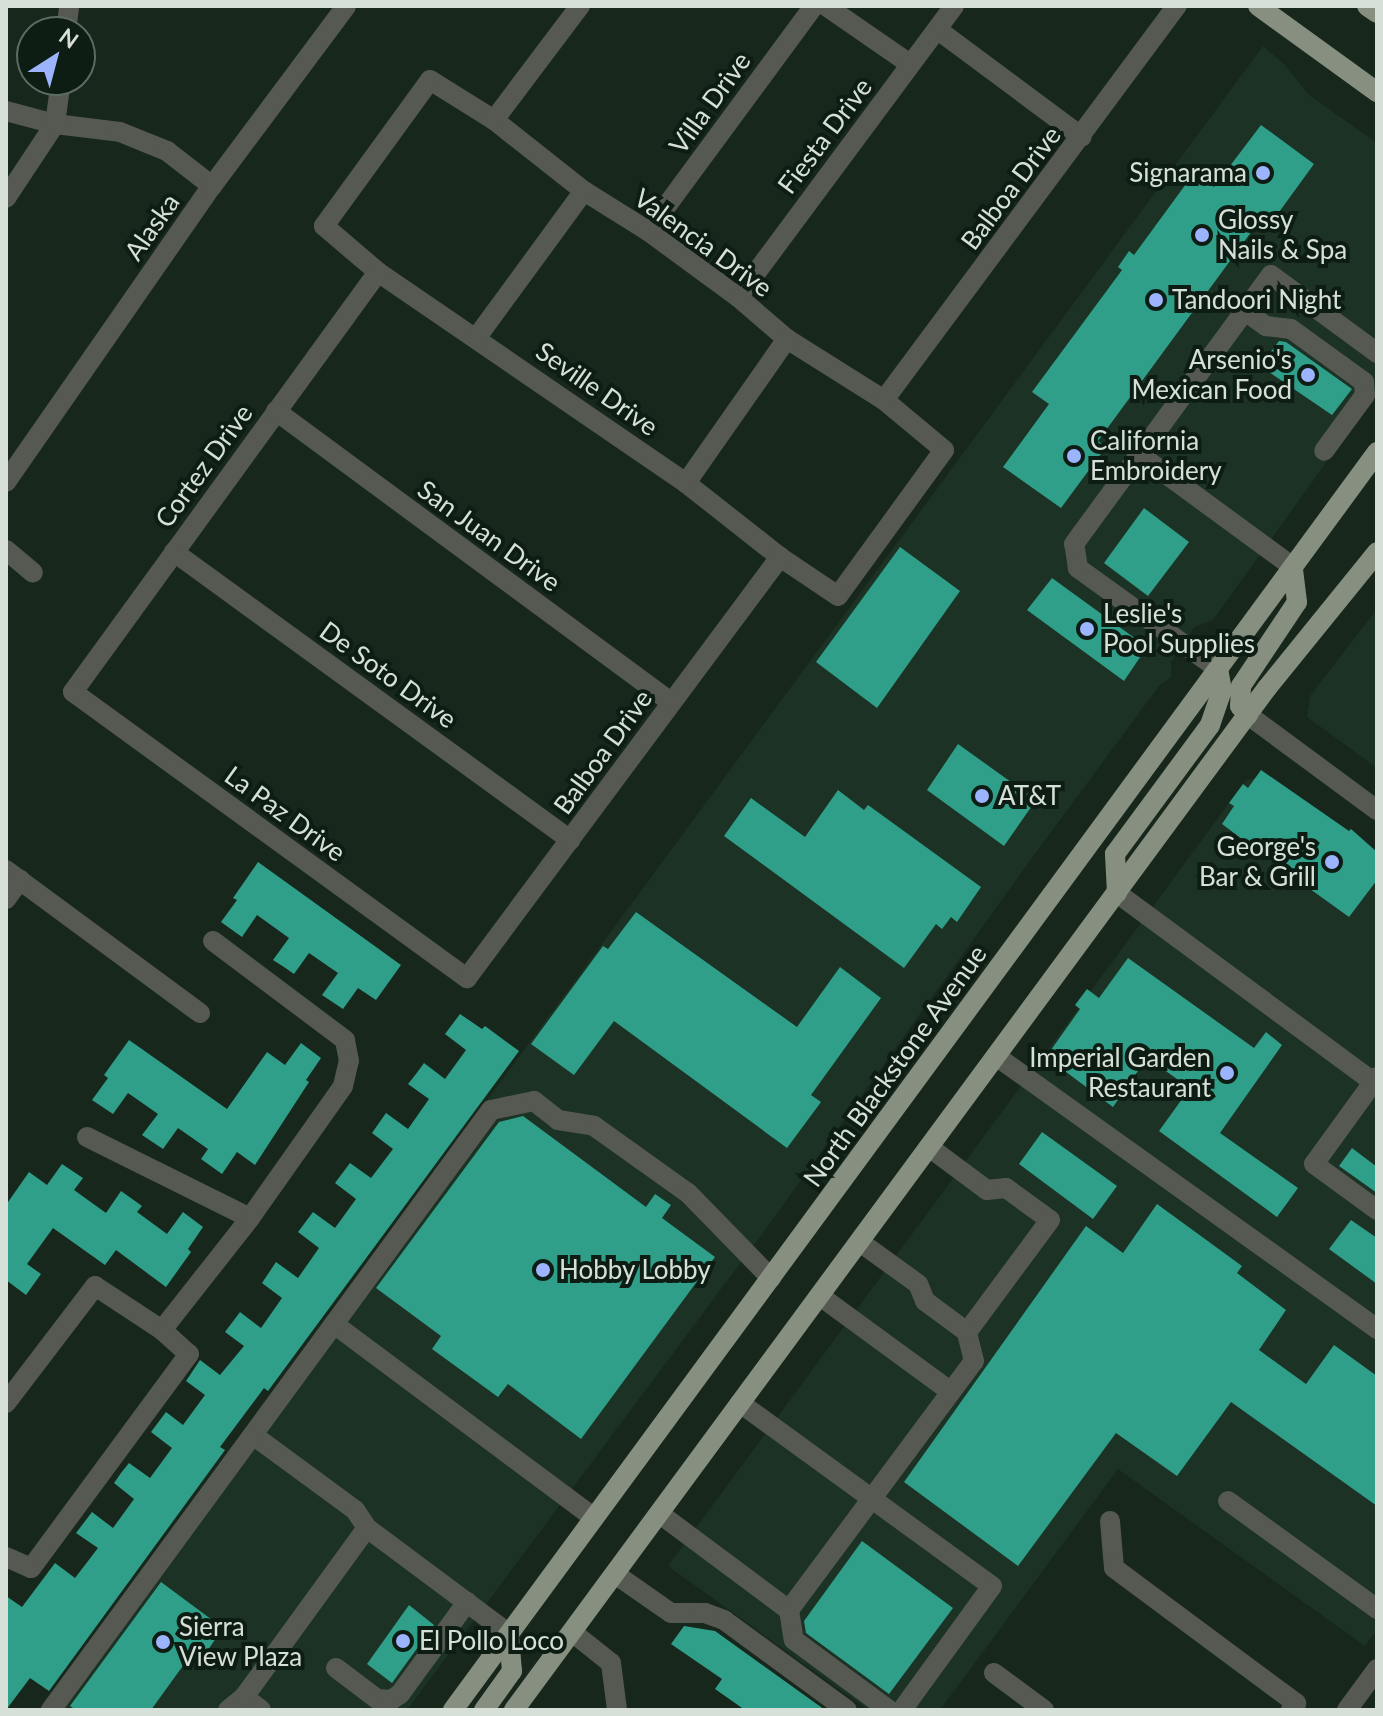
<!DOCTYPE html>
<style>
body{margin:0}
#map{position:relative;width:1383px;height:1716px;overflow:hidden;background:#17271c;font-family:Lato,sans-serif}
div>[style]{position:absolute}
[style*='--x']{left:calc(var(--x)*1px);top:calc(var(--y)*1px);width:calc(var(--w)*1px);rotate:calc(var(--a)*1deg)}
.built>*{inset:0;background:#1c3224}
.building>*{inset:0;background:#2f9f8a}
.minor>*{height:20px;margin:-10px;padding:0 10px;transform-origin:10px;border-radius:10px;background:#555951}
.major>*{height:20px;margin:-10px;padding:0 10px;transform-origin:10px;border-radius:10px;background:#868f80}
.dots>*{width:22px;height:22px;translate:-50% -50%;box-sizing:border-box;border:4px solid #0e1d13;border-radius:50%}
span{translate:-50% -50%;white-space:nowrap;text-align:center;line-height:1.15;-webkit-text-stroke:8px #0e1d13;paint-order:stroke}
.street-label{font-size:26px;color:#d6e0d9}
.poi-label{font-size:26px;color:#d6e0d9}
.right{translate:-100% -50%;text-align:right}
.left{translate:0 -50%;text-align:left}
.frame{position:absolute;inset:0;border:8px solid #d6e0d9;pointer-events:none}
.north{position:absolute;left:16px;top:16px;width:80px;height:80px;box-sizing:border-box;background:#0e1d13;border:2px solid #5e6b62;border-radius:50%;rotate:36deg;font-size:22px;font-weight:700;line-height:32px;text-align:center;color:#d6e0d9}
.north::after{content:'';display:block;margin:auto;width:28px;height:36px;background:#9bb4fd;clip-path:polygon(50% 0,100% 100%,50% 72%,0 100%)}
</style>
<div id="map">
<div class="built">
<i style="clip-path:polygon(1263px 46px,1284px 64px,1309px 95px,1377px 143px,1377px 392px,1213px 620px,1194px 627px,1171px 662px,1171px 677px,1159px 686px,1026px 866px,771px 1222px,407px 1710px,38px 1710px)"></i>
<i style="clip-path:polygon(1377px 609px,1377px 768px,1307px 717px,1310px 696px)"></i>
<i style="clip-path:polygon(1271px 776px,1377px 852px,1377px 1630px,1365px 1646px,1118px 1469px,940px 1710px,868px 1710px,668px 1566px,1246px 780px)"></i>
</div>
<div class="building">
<i style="clip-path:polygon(1261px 125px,1314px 164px,1269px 226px,1260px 220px,1098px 441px,1106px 447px,1061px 508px,1003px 467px,1049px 404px,1032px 392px,1122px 270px,1118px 267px,1129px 251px,1134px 255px,1194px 173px,1214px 187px)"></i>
<i style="clip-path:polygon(1279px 341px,1286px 342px,1352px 389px,1332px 415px,1260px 366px)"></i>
<i style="clip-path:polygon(1144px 508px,1189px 542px,1148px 596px,1104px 563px)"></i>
<i style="clip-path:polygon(900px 547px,960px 591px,877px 708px,816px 662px)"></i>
<i style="clip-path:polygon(1052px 578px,1147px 647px,1124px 681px,1027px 610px)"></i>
<i style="clip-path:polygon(958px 744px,1036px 800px,1004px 846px,927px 790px)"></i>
<i style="clip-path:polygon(1261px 770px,1349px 831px,1351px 829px,1377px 852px,1377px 880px,1349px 917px,1292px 876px,1286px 883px,1269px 870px,1274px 863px,1222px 824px,1234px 806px,1229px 803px,1243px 784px,1248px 788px)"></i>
<i style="clip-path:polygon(838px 790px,864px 810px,868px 805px,981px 887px,957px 922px,951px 917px,942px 929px,936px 924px,904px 968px,724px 836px,751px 798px,805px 837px)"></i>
<i style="clip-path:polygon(258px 862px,401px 965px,376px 1000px,358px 988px,343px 1009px,322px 995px,338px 973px,309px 953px,294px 974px,284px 967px,273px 960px,289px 938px,257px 915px,242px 937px,221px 922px,237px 900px,233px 898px)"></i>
<i style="clip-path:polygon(636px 912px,797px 1027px,840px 967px,881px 998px,811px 1095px,821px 1102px,787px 1148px,614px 1021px,574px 1075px,531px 1044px,603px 946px,608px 949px)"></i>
<i style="clip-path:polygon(1128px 958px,1254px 1048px,1266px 1032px,1282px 1045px,1220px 1133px,1298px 1188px,1277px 1217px,1159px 1131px,1190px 1088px,1147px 1058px,1113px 1107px,1046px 1057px,1080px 1009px,1075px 1005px,1087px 989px,1099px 998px)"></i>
<i style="clip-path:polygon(460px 1014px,482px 1029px,485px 1026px,519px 1051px,268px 1391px,264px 1388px,220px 1447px,225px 1450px,49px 1691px,30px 1678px,6px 1710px,6px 1596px,22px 1607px,55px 1563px,75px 1578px,98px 1548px,76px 1533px,92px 1512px,113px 1528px,134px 1499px,114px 1483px,121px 1473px,129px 1463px,150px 1478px,172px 1448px,151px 1432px,166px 1412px,183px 1425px,205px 1395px,186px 1381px,200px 1360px,220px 1375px,244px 1346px,225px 1332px,240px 1312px,261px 1328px,282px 1298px,262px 1283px,276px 1262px,298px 1278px,319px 1248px,298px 1232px,313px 1212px,335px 1228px,356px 1199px,335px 1183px,350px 1163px,371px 1178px,393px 1149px,372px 1133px,386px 1113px,408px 1129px,429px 1099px,408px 1084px,416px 1074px,424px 1063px,445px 1079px,466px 1050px,445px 1034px)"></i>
<i style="clip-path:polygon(129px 1040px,227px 1109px,267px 1052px,285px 1065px,301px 1043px,321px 1058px,306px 1080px,309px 1082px,255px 1165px,237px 1152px,222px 1174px,201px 1159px,208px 1149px,178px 1128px,163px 1149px,142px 1135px,158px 1114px,128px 1093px,113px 1114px,92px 1100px,108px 1078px,104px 1075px)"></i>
<i style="clip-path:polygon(523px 1116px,646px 1207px,655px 1194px,671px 1205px,662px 1218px,715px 1257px,581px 1439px,508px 1384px,498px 1397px,432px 1349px,441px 1336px,376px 1288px,499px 1122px)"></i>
<i style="clip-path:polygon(1042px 1132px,1117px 1186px,1093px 1219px,1019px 1164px)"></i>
<i style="clip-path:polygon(1352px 1148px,1377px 1167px,1377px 1193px,1339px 1166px)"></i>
<i style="clip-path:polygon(62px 1164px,83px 1178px,74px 1190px,106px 1213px,121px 1191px,142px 1206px,137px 1212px,167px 1234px,183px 1212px,203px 1227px,188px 1249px,191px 1252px,166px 1287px,116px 1250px,105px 1265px,53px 1228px,27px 1264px,41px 1274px,26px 1295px,6px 1280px,6px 1205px,29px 1172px,47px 1185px)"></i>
<i style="clip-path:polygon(1157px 1204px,1242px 1266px,1237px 1273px,1286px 1310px,1259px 1350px,1306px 1384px,1334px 1345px,1377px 1376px,1377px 1506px,1231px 1402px,1177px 1476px,1116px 1433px,1018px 1566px,904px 1482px,1086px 1226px,1123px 1253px)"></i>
<i style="clip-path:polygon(1351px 1220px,1377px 1238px,1377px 1284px,1329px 1249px)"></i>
<i style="clip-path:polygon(862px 1541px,953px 1608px,889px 1694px,806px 1633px,804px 1621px)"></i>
<i style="clip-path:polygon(161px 1582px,223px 1628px,199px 1663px,190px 1656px,151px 1710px,76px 1710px,70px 1706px)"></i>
<i style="clip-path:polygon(409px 1605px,434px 1625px,392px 1683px,367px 1664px)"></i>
<i style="clip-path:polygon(684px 1626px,715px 1631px,825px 1710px,745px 1710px,715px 1689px,722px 1679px,671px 1644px)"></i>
</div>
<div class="minor">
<i style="--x:826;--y:6;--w:102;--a:34.6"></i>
<i style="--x:938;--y:30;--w:179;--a:36.6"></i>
<i style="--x:66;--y:32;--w:26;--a:-83"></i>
<i style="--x:430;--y:80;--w:75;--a:32"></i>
<i style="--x:494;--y:120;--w:115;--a:38.3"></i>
<i style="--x:584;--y:191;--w:75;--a:32"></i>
<i style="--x:648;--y:231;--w:112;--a:36.3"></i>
<i style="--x:738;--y:297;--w:65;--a:40.6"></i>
<i style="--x:787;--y:339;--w:115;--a:32.2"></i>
<i style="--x:884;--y:400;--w:78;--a:39.8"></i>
<i style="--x:944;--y:450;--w:180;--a:126"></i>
<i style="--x:838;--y:596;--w:70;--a:-146.1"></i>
<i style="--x:780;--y:557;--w:120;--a:-141.8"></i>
<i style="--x:686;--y:483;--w:373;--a:-145.6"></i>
<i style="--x:378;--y:272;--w:71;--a:-139.6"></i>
<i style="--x:324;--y:226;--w:180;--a:-54"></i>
<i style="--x:6;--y:111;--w:51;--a:14.9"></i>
<i style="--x:55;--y:124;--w:65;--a:7"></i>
<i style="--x:120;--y:132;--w:51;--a:22"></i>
<i style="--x:167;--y:151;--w:57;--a:37.9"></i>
<i style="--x:494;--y:120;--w:143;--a:-53"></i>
<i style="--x:6;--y:198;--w:89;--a:-56.5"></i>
<i style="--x:55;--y:124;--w:44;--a:-82.2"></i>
<i style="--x:648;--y:231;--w:280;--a:-53.6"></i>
<i style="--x:378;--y:272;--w:519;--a:125.99"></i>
<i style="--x:73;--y:692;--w:487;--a:36"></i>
<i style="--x:467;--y:978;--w:525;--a:-53.37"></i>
<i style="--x:738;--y:297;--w:362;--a:-53.4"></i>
<i style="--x:1245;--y:311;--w:26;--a:36"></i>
<i style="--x:1266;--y:326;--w:25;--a:7"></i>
<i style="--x:1291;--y:329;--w:90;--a:36"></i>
<i style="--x:1364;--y:382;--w:13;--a:86"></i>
<i style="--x:1365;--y:395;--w:69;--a:126.2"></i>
<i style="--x:477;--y:337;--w:181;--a:-53.8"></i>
<i style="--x:884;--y:400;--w:491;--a:-53.4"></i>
<i style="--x:276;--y:411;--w:491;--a:36.4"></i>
<i style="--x:1140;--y:455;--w:190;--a:36.2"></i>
<i style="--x:6;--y:482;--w:361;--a:-55.2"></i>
<i style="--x:212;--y:186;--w:224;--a:-53.3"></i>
<i style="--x:686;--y:483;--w:176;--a:-55"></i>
<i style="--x:6;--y:550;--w:35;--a:40"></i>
<i style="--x:174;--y:552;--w:490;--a:36"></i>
<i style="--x:1218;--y:669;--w:173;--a:-144.2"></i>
<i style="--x:1078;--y:568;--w:24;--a:-99"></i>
<i style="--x:1074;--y:544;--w:333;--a:-53.8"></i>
<i style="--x:1271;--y:275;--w:132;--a:36.3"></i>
<i style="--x:1248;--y:715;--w:160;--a:36.4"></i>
<i style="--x:6;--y:870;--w:241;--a:36.4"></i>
<i style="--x:1117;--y:893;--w:318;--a:36.4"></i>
<i style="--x:6;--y:899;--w:24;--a:-54"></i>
<i style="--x:996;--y:1056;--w:469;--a:35.6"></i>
<i style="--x:1377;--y:1077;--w:107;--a:125.9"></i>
<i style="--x:1314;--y:1164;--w:78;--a:36.1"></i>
<i style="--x:87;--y:1137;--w:182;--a:26.4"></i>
<i style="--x:929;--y:1147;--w:72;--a:36.6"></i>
<i style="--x:987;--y:1190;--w:19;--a:-6"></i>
<i style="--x:1006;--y:1188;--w:54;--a:36"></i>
<i style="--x:1050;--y:1220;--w:139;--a:126.5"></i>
<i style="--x:820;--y:1296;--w:162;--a:36.2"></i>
<i style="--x:334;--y:1324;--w:324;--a:36.7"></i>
<i style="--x:162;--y:1330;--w:142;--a:-51.8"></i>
<i style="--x:250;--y:1218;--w:161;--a:-54.8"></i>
<i style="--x:343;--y:1086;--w:26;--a:-77"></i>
<i style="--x:349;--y:1061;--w:21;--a:-101"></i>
<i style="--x:345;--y:1040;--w:165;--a:-143.1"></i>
<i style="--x:6;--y:1403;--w:147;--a:-52.7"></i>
<i style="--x:95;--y:1286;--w:80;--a:33.3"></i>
<i style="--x:162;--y:1330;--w:36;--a:42"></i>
<i style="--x:189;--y:1354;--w:266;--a:126.4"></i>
<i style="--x:31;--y:1568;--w:27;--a:-156"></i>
<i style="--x:740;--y:1403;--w:311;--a:36"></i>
<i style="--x:992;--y:1586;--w:153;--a:126"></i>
<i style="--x:253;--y:1435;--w:127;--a:36.3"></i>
<i style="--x:355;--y:1510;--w:22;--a:56"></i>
<i style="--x:1228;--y:1501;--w:184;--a:35.9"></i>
<i style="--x:660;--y:1514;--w:161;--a:36.7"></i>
<i style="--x:789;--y:1610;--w:310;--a:-53.4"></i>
<i style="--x:974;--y:1361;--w:30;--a:-104"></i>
<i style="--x:967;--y:1332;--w:52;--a:-143.6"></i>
<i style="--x:925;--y:1301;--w:18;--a:-112"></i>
<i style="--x:918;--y:1284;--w:72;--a:-144.1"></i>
<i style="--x:1110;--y:1521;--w:47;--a:85.1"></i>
<i style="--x:1114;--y:1568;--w:227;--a:36.6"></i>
<i style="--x:1296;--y:1703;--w:9;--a:126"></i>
<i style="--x:615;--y:1574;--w:68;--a:34.9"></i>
<i style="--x:671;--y:1613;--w:34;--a:0"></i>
<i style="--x:705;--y:1613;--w:20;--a:20"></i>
<i style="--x:724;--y:1620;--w:152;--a:36.2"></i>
<i style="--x:789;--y:1610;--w:30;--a:81"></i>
<i style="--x:794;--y:1640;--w:118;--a:36.4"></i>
<i style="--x:572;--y:1632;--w:50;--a:38.5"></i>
<i style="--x:611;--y:1663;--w:47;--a:82.7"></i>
<i style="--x:336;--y:1668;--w:51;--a:37.1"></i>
<i style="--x:377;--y:1699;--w:14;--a:4"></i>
<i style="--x:391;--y:1700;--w:11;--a:-34"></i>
<i style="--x:400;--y:1694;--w:114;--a:-53.9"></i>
<i style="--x:994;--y:1673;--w:62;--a:36.5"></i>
<i style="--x:244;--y:1697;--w:21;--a:37"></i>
<i style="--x:51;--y:1710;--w:744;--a:-53.75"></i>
<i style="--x:491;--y:1110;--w:44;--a:-11.8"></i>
<i style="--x:534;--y:1101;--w:31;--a:38"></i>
<i style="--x:558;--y:1120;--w:36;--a:9"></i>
<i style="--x:594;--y:1126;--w:115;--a:35.5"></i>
<i style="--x:688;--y:1193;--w:119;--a:45.7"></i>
<i style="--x:228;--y:1710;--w:21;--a:-39"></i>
<i style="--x:244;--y:1697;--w:209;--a:-54"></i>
<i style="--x:367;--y:1528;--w:177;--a:36.7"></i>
<i style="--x:1347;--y:1710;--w:51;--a:-53.8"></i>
</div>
<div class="major">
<i style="--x:1258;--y:6;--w:147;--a:35.9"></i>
<i style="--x:1367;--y:6;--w:12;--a:35"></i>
<i style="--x:1248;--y:715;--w:12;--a:-132"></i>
<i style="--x:1240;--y:706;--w:20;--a:-87"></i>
<i style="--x:1241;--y:686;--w:101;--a:-56.3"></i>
<i style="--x:1297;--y:602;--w:35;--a:-97"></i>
<i style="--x:1117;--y:893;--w:39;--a:-93"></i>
<i style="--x:1115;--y:854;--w:160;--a:-53.6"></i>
<i style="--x:1210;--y:725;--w:36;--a:-71"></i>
<i style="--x:1222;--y:691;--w:22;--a:-100"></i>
<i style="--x:453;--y:1710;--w:1561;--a:-53.7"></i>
<i style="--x:484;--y:1710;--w:48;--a:-54.3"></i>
<i style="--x:512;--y:1671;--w:37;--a:-95"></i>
<i style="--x:514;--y:1710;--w:1269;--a:-53.62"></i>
<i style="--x:1267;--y:688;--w:175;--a:-51"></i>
</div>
<div class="dots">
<i style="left:1263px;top:173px;background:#9bb4fd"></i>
<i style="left:1202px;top:235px;background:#9bb4fd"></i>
<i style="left:1156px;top:300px;background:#9bb4fd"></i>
<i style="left:1308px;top:375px;background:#9bb4fd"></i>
<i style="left:1074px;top:456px;background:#9bb4fd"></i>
<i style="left:1087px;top:629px;background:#9bb4fd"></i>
<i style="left:982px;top:796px;background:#9bb4fd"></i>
<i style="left:1332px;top:862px;background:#9bb4fd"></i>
<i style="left:1227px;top:1073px;background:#9bb4fd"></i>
<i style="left:543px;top:1270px;background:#9bb4fd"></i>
<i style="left:403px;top:1641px;background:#9bb4fd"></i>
<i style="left:163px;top:1642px;background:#9bb4fd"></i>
</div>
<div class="street-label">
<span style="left:710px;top:103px;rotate:-54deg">Villa Drive</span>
<span style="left:825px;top:136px;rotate:-53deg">Fiesta Drive</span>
<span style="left:1011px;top:188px;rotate:-53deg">Balboa Drive</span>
<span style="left:152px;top:227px;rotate:-55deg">Alaska</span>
<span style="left:703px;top:243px;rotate:36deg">Valencia Drive</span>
<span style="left:597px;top:389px;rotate:35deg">Seville Drive</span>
<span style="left:204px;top:466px;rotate:-54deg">Cortez Drive</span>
<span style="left:489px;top:536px;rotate:36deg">San Juan Drive</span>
<span style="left:388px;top:675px;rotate:36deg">De Soto Drive</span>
<span style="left:603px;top:752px;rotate:-54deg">Balboa Drive</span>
<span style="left:285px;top:814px;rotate:36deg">La Paz Drive</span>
<span style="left:895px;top:1066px;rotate:-54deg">North Blackstone Avenue</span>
</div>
<div class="poi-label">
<span class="right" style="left:1247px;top:173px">Signarama</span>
<span class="left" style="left:1218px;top:235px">Glossy<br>Nails &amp; Spa</span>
<span class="left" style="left:1172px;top:300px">Tandoori Night</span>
<span class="right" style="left:1292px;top:375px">Arsenio's<br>Mexican Food</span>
<span class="left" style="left:1090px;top:456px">California<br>Embroidery</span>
<span class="left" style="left:1103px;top:629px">Leslie's<br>Pool Supplies</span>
<span class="left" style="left:998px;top:796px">AT&amp;T</span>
<span class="right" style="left:1316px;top:862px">George's<br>Bar &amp; Grill</span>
<span class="right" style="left:1211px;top:1073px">Imperial Garden<br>Restaurant</span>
<span class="left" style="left:559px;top:1270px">Hobby Lobby</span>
<span class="left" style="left:179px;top:1642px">Sierra<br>View Plaza</span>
<span class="left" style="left:419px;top:1641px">El Pollo Loco</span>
</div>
<div class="frame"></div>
<div class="north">N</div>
</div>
